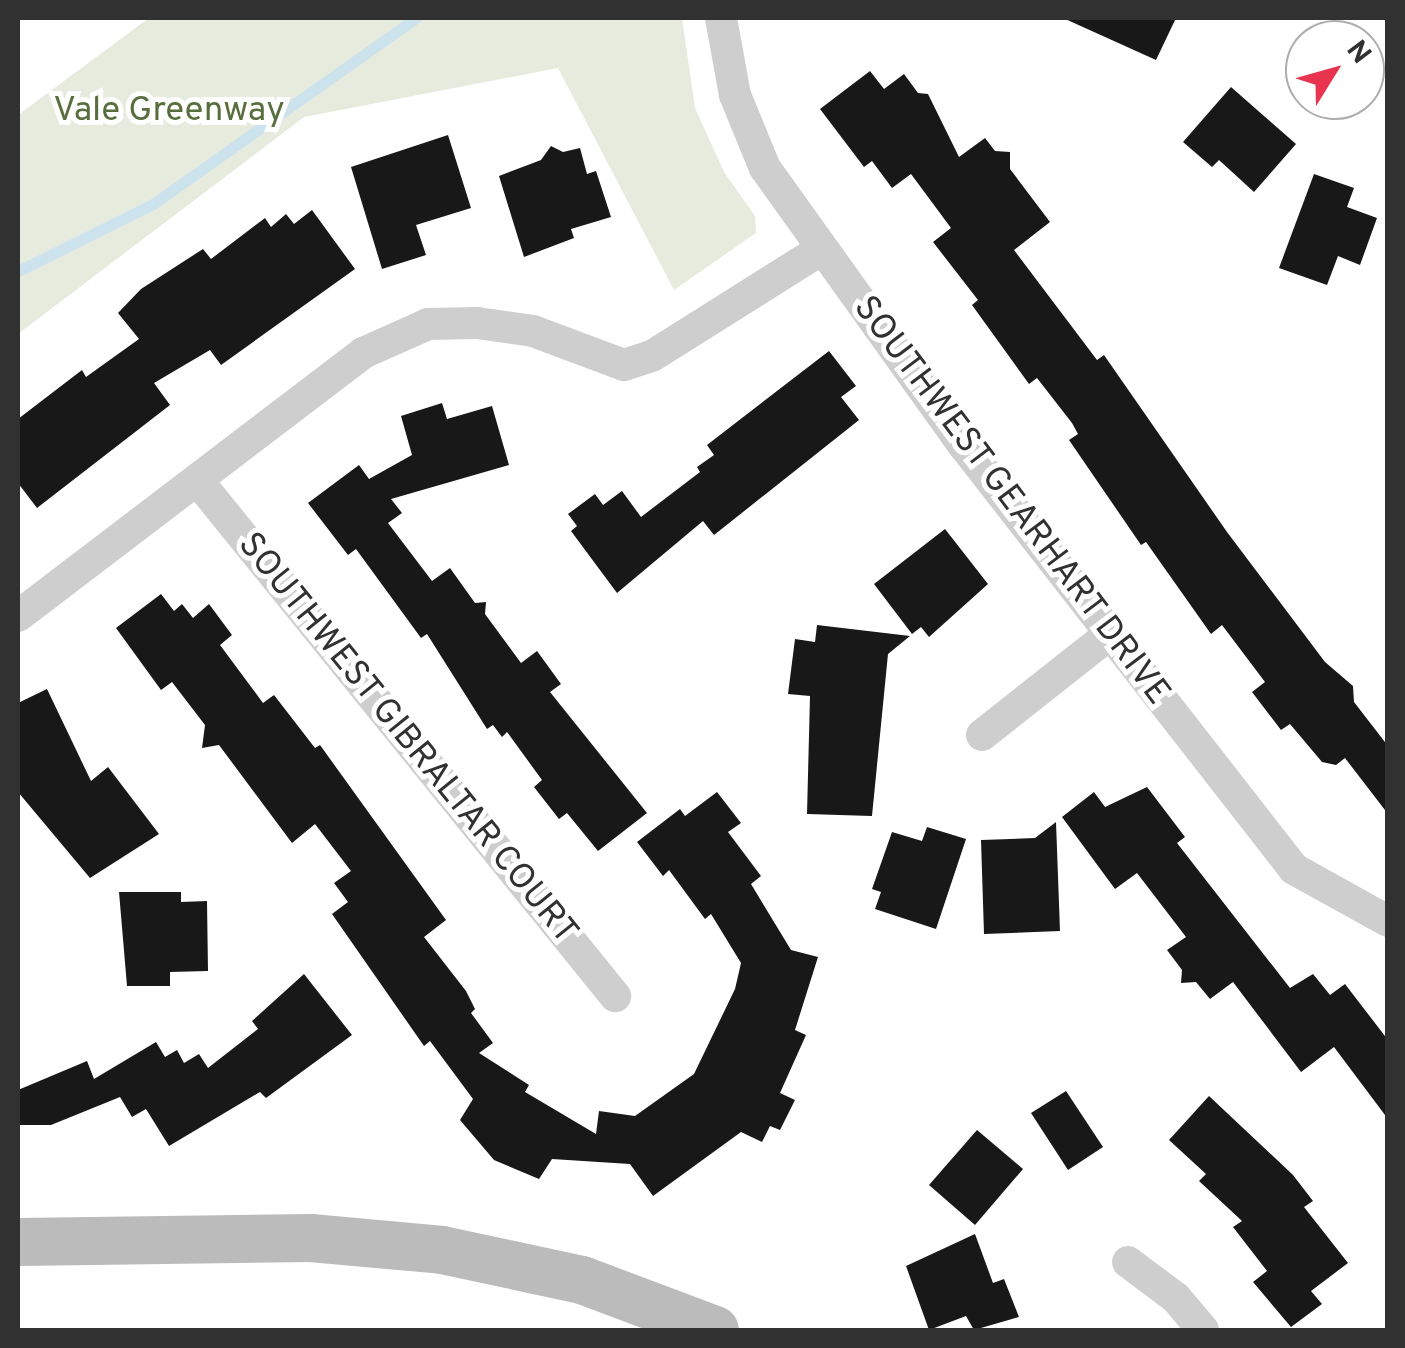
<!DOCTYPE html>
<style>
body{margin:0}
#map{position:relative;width:1405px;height:1348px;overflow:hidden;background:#fff;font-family:Overpass,sans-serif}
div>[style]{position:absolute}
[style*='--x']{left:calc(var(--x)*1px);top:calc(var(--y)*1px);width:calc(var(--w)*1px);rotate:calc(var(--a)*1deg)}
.green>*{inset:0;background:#e6ebdd}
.stream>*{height:11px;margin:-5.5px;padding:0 5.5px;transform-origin:5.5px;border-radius:5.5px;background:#cce3ee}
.building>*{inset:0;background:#181818}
.street>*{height:32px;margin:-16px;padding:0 16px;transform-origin:16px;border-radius:16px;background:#cecece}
.secondary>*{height:48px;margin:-24px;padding:0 24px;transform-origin:24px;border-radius:24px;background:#bbb}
span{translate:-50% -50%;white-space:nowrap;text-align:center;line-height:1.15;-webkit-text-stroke:10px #fff;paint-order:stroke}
.park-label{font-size:35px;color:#586f3d}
.street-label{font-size:35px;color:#313131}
.frame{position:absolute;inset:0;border:20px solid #313131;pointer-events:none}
.north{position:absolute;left:1285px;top:20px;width:100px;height:100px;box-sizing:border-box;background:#fff;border:2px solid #adadad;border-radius:50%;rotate:53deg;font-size:28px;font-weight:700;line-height:40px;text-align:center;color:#313131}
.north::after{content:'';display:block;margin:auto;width:35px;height:45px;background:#e8344f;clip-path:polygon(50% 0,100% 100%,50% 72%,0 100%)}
</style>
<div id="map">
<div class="green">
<i style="clip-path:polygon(149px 18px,682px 18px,695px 108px,724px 172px,755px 216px,756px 233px,674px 290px,558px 68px,304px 117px,18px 334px,18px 115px)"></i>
</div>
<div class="stream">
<i style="--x:18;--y:271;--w:151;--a:-26.4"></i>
<i style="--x:153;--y:204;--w:322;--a:-35.3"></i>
</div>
<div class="building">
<i style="clip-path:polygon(1063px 18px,1176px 18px,1156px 60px)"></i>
<i style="clip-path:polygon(870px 71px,884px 89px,904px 74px,918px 93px,928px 94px,959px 157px,985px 138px,995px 151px,1010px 152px,1010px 169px,1050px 222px,1014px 250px,1097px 360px,1104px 355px,1227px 532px,1325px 662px,1353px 686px,1354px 702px,1388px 746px,1388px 814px,1345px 758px,1336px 765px,1322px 762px,1290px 724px,1281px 730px,1252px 692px,1265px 682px,1222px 625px,1211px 634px,1146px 542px,1141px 545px,1069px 440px,1078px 434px,1072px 423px,1037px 378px,1029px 384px,972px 305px,978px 300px,933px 242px,951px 228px,911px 174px,892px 188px,872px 161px,864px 167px,820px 109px)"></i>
<i style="clip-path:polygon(1231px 87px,1296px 144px,1254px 192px,1219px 160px,1212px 167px,1183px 142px)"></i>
<i style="clip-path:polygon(448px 135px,471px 208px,416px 225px,426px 255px,382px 269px,351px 167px)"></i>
<i style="clip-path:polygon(551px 146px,563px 152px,580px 148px,587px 174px,596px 171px,611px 217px,571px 229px,574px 238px,524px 257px,499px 176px,541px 160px)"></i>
<i style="clip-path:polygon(1314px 174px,1354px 188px,1347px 207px,1377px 218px,1360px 265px,1338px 256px,1327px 285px,1279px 268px)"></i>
<i style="clip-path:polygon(312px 210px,355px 269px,221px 365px,210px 350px,154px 383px,170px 405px,37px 508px,18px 483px,18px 419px,82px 370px,86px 377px,139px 339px,118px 313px,141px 289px,203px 249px,211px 259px,265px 218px,271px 227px,286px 214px,294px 224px)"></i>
<i style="clip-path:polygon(829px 351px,856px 386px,841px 397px,859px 420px,714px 535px,703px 521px,617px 593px,571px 531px,577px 526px,568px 514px,595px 494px,603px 505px,622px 491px,641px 517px,700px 472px,697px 467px,714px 455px,707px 445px)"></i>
<i style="clip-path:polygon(442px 403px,447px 419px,492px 406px,509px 465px,391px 499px,402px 513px,388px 523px,432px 581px,450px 568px,475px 603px,486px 602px,485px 614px,521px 663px,537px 651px,561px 684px,550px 692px,647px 813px,598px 851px,567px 813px,559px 819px,534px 787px,542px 780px,507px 732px,502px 737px,493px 725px,487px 729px,427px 634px,421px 638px,356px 549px,348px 555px,308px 503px,359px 465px,369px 479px,412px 455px,401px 416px)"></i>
<i style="clip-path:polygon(945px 529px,988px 584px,929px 637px,921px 627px,912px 634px,874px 584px)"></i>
<i style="clip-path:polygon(161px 594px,174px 611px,182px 604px,193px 618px,209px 604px,232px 635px,220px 645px,263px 703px,274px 695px,315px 748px,320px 745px,446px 920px,424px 937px,466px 991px,475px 1009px,471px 1013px,493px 1043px,479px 1053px,529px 1085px,525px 1092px,596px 1134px,599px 1111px,635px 1116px,694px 1074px,735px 989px,741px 963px,711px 914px,705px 919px,669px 870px,663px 876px,637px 842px,680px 809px,685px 816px,717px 792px,741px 823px,728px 832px,761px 876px,751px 884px,791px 950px,818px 957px,795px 1030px,806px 1035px,780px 1093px,795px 1100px,780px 1130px,770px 1126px,762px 1142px,741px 1132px,653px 1196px,630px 1164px,552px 1159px,539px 1179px,494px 1160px,460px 1120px,473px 1099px,430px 1041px,424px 1046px,332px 914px,348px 902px,334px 883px,351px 871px,315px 824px,292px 843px,219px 745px,202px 748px,205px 725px,172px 682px,161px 690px,116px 628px)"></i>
<i style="clip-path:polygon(817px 625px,910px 636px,888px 654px,872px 816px,807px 814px,810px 696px,788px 694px,795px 639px,815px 642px)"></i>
<i style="clip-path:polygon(47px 689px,91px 781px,108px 767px,159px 834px,90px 878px,18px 792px,18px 703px)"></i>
<i style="clip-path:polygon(1147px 787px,1185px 837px,1177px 843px,1290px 988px,1313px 974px,1330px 995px,1345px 984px,1388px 1040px,1388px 1119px,1334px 1047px,1301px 1072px,1233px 982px,1210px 999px,1196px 982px,1181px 983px,1182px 970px,1167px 950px,1186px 937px,1137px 873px,1115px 889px,1062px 817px,1094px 792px,1105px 807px)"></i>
<i style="clip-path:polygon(1056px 822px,1060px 931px,984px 934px,981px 840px,1035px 838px)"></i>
<i style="clip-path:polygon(927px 827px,966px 839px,936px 929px,875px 909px,881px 892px,872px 889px,892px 832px,922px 841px)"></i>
<i style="clip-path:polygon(119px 892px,181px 892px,181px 902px,207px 901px,208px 971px,170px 972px,170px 986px,127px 986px)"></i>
<i style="clip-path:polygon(304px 974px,352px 1035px,266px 1098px,260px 1092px,169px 1146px,146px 1109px,132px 1117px,120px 1097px,51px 1125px,18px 1125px,18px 1090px,87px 1061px,94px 1079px,156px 1042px,165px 1057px,177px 1050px,184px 1063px,199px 1054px,208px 1068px,258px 1029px,252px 1021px)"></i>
<i style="clip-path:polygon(1066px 1091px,1103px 1147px,1068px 1170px,1031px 1113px)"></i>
<i style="clip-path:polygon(1209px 1096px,1293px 1175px,1313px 1201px,1304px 1207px,1348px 1263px,1311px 1291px,1322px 1304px,1291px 1327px,1253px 1282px,1267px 1271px,1233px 1227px,1242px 1221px,1199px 1181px,1206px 1174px,1169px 1140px)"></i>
<i style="clip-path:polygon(977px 1130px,1023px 1169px,975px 1225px,929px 1185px)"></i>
<i style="clip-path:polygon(975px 1234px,993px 1283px,1004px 1279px,1019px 1317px,974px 1330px,966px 1316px,929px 1330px,906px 1266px)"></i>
</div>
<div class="street">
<i style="--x:721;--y:18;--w:78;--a:79.7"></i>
<i style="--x:735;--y:95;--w:79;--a:67.7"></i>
<i style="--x:765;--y:168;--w:343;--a:54.4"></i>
<i style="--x:965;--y:447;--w:535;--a:52.06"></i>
<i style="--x:1294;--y:869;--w:107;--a:29"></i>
<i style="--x:198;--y:481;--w:663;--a:51"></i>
<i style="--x:18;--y:616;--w:434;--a:-37.3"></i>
<i style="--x:363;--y:353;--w:71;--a:-24"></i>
<i style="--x:428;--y:324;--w:49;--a:-1.2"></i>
<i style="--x:477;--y:323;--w:57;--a:8.1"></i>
<i style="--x:533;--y:331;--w:97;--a:20.5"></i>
<i style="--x:624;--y:365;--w:29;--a:-18"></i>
<i style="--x:652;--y:356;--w:199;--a:-32.2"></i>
<i style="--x:982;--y:735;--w:163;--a:-38.3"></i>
<i style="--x:1128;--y:1262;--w:60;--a:36.9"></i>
<i style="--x:1176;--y:1298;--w:42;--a:49.8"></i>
</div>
<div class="secondary">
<i style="--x:18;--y:1242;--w:293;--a:-0.8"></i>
<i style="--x:311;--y:1238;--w:132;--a:5.2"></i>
<i style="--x:442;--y:1250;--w:143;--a:12.1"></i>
<i style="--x:582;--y:1280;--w:142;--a:20.6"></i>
</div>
<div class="park-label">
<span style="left:169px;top:111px">Vale Greenway</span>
</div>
<div class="street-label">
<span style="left:1011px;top:501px;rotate:53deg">SOUTHWEST GEARHART DRIVE</span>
<span style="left:407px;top:739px;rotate:51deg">SOUTHWEST GIBRALTAR COURT</span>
</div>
<div class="frame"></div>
<div class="north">N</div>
</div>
